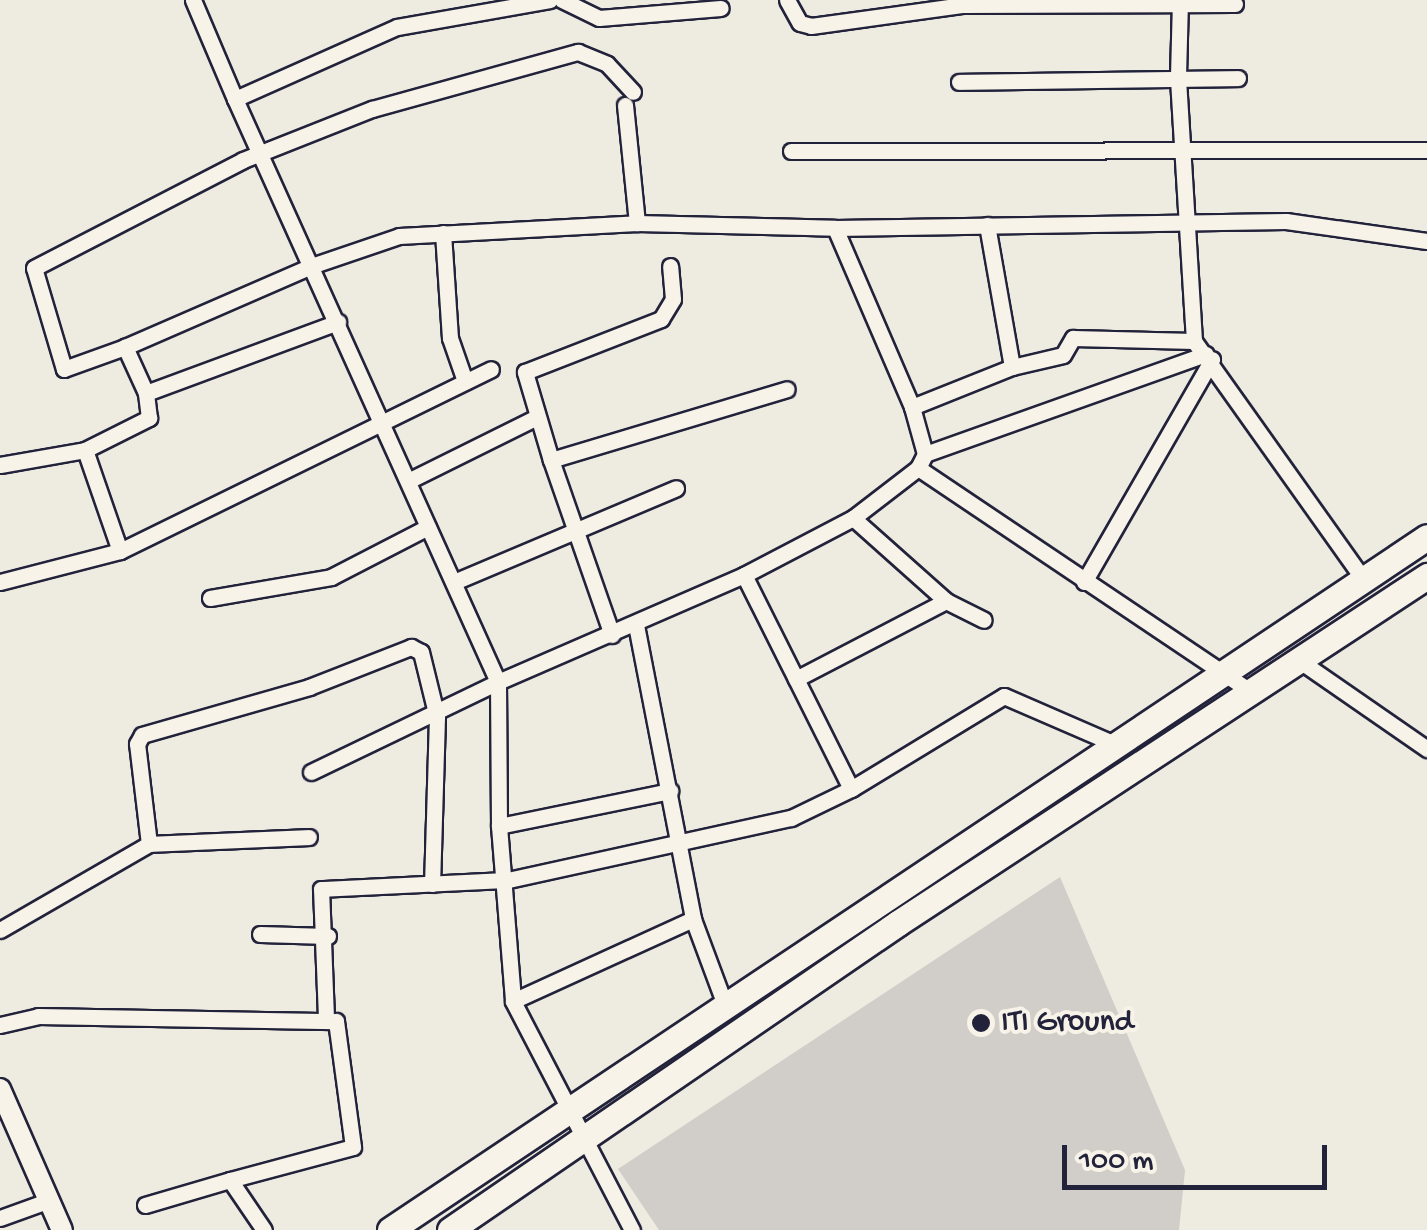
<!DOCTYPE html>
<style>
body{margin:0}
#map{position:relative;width:1427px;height:1230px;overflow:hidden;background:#eeebe1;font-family:"Gochi Hand",sans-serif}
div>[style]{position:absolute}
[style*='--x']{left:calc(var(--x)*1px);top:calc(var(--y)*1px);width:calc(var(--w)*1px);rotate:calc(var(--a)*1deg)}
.green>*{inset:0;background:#d1cdc9}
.roads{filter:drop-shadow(2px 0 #22223b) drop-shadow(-2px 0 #22223b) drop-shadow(0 2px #22223b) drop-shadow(0 -2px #22223b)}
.minor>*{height:15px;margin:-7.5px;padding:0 7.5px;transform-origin:7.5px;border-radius:7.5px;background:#f7f3e8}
.tertiary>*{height:20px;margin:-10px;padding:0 10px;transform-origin:10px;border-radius:10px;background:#f7f3e8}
.primary>*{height:25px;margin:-12.5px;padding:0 12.5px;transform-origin:12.5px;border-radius:12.5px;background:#f7f3e8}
.dots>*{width:28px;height:28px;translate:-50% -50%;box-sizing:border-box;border:5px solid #f7f3e8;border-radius:50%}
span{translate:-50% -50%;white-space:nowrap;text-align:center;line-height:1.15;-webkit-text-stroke:8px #f7f3e8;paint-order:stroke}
.poi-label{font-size:32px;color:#22223b}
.left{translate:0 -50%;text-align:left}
.scale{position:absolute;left:1062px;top:1145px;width:265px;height:45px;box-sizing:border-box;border:5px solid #22223b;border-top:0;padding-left:12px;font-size:30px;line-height:35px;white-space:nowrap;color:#22223b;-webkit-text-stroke:8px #f7f3e8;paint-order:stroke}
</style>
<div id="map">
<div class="green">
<i style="clip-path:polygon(1060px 877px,1185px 1170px,1179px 1230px,659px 1230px,618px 1169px)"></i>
</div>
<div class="roads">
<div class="minor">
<i style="--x:193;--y:0;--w:108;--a:67"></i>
<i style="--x:235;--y:99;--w:177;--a:-24"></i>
<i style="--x:397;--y:27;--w:155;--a:-10"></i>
<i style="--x:562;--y:0;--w:41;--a:25.9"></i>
<i style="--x:599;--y:18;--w:122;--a:-4.7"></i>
<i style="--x:787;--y:0;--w:26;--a:61"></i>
<i style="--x:800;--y:23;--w:11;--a:15"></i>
<i style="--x:811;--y:26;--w:152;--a:-7.9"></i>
<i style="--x:962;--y:5;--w:273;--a:-0.2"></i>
<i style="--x:1180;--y:0;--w:79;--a:91.5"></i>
<i style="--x:1178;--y:79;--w:262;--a:86.5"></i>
<i style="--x:1194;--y:341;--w:293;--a:54.6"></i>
<i style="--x:959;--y:82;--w:279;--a:-0.8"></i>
<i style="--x:235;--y:99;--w:640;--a:65.72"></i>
<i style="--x:498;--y:682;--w:144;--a:89.6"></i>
<i style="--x:499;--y:826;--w:176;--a:85.4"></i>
<i style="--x:625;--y:105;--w:119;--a:84.2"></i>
<i style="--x:791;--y:151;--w:636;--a:-0.09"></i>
<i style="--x:987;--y:225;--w:144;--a:80"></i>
<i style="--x:835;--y:228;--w:195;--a:66.7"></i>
<i style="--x:912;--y:407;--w:49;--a:74.5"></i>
<i style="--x:443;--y:233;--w:105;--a:86.2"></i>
<i style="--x:450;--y:338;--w:46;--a:70.8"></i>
<i style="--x:125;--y:347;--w:65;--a:160.2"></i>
<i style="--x:64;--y:369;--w:105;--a:-106.5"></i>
<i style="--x:34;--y:268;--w:235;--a:-27.3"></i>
<i style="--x:243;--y:160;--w:139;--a:-21.6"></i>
<i style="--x:372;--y:109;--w:214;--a:-15.5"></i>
<i style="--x:578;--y:52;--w:31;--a:22"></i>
<i style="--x:607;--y:64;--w:38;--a:47"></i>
<i style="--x:146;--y:393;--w:51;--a:-114.5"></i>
<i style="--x:125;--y:347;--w:206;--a:-23.5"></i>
<i style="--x:314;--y:265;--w:90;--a:-18.8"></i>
<i style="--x:399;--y:236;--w:238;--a:-3.1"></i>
<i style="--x:637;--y:223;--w:198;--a:1.4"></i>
<i style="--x:835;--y:228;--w:451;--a:-0.9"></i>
<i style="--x:1286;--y:221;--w:142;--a:8.1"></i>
<i style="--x:912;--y:407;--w:108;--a:-21.8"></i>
<i style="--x:1012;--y:367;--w:52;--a:-13.2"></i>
<i style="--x:1063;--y:355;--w:20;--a:-60"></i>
<i style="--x:1073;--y:338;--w:121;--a:1.4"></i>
<i style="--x:85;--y:450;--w:107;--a:70.9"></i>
<i style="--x:551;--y:460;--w:92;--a:-106.5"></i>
<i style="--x:525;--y:372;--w:146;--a:-21.3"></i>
<i style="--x:661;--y:319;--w:23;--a:-59"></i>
<i style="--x:673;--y:299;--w:33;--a:-95"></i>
<i style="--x:0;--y:465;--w:86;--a:-10"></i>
<i style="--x:85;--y:450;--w:72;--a:-26.6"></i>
<i style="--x:149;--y:418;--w:25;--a:-97"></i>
<i style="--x:146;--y:393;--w:205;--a:-20.3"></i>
<i style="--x:918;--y:468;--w:16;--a:-63"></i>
<i style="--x:925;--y:454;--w:298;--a:-19.6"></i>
<i style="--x:408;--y:481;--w:144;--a:-26.4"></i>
<i style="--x:853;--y:518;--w:125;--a:41.7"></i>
<i style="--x:946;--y:601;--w:42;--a:26.6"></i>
<i style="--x:744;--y:575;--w:239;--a:63.4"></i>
<i style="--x:851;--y:789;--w:179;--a:-31.3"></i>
<i style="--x:1004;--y:696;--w:121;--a:23.4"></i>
<i style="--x:0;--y:582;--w:124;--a:-14.5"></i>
<i style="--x:120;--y:551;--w:413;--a:-26.1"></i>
<i style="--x:454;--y:582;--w:241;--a:-22.9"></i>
<i style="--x:1084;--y:582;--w:257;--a:-60.1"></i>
<i style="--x:210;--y:598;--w:123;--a:-9.8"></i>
<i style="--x:331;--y:577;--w:109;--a:-27.3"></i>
<i style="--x:636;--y:625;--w:299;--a:79"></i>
<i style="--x:612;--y:635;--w:185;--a:-109.2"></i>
<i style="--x:551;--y:460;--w:246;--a:-16.7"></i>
<i style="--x:1300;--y:661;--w:155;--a:34.7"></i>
<i style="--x:796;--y:679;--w:169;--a:-27.5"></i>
<i style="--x:311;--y:772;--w:208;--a:-25.7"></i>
<i style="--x:498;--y:682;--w:268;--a:-23.5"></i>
<i style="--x:744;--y:575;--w:123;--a:-27.6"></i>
<i style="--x:853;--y:518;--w:82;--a:-37.6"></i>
<i style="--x:918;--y:468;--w:401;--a:33.9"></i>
<i style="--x:499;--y:826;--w:175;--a:-11.6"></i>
<i style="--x:149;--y:844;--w:101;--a:-96.8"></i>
<i style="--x:137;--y:744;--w:10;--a:-61"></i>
<i style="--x:142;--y:735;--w:174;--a:-16"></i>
<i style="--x:309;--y:687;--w:110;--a:-21.4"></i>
<i style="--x:411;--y:647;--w:11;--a:27"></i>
<i style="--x:421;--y:652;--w:67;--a:76.2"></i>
<i style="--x:437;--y:717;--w:167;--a:91.7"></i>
<i style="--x:0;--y:930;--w:172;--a:-30"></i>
<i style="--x:149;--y:844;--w:160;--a:-2.5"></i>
<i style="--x:260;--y:934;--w:68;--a:1.7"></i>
<i style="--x:326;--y:1018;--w:129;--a:-92.2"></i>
<i style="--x:321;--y:889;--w:187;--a:-2.8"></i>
<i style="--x:508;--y:880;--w:290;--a:-12.4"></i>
<i style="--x:791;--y:818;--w:67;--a:-25.8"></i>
<i style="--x:0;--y:1025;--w:39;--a:-13"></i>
<i style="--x:38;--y:1016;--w:298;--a:1"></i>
<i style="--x:336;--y:1021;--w:127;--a:82.3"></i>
<i style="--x:353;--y:1147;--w:127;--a:165"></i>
<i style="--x:145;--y:1205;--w:89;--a:-16.4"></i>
<i style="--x:230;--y:1180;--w:60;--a:55.8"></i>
<i style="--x:0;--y:1218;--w:53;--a:-19.8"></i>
<i style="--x:632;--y:1230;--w:258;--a:-117.5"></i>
<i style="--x:513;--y:1001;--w:198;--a:-24.5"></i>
<i style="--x:693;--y:919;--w:92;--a:69.6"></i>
</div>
<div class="tertiary">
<i style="--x:0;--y:1089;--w:154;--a:66.3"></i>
</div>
<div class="primary">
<i style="--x:390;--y:1230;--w:1247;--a:-33.75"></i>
<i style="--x:450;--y:1230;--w:543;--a:-34.42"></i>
<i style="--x:898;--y:923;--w:633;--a:-33.26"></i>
</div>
</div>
<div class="dots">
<i style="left:981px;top:1023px;background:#22223b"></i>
</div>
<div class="poi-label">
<span class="left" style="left:1001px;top:1023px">ITI Ground</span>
</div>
<div class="scale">100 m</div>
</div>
